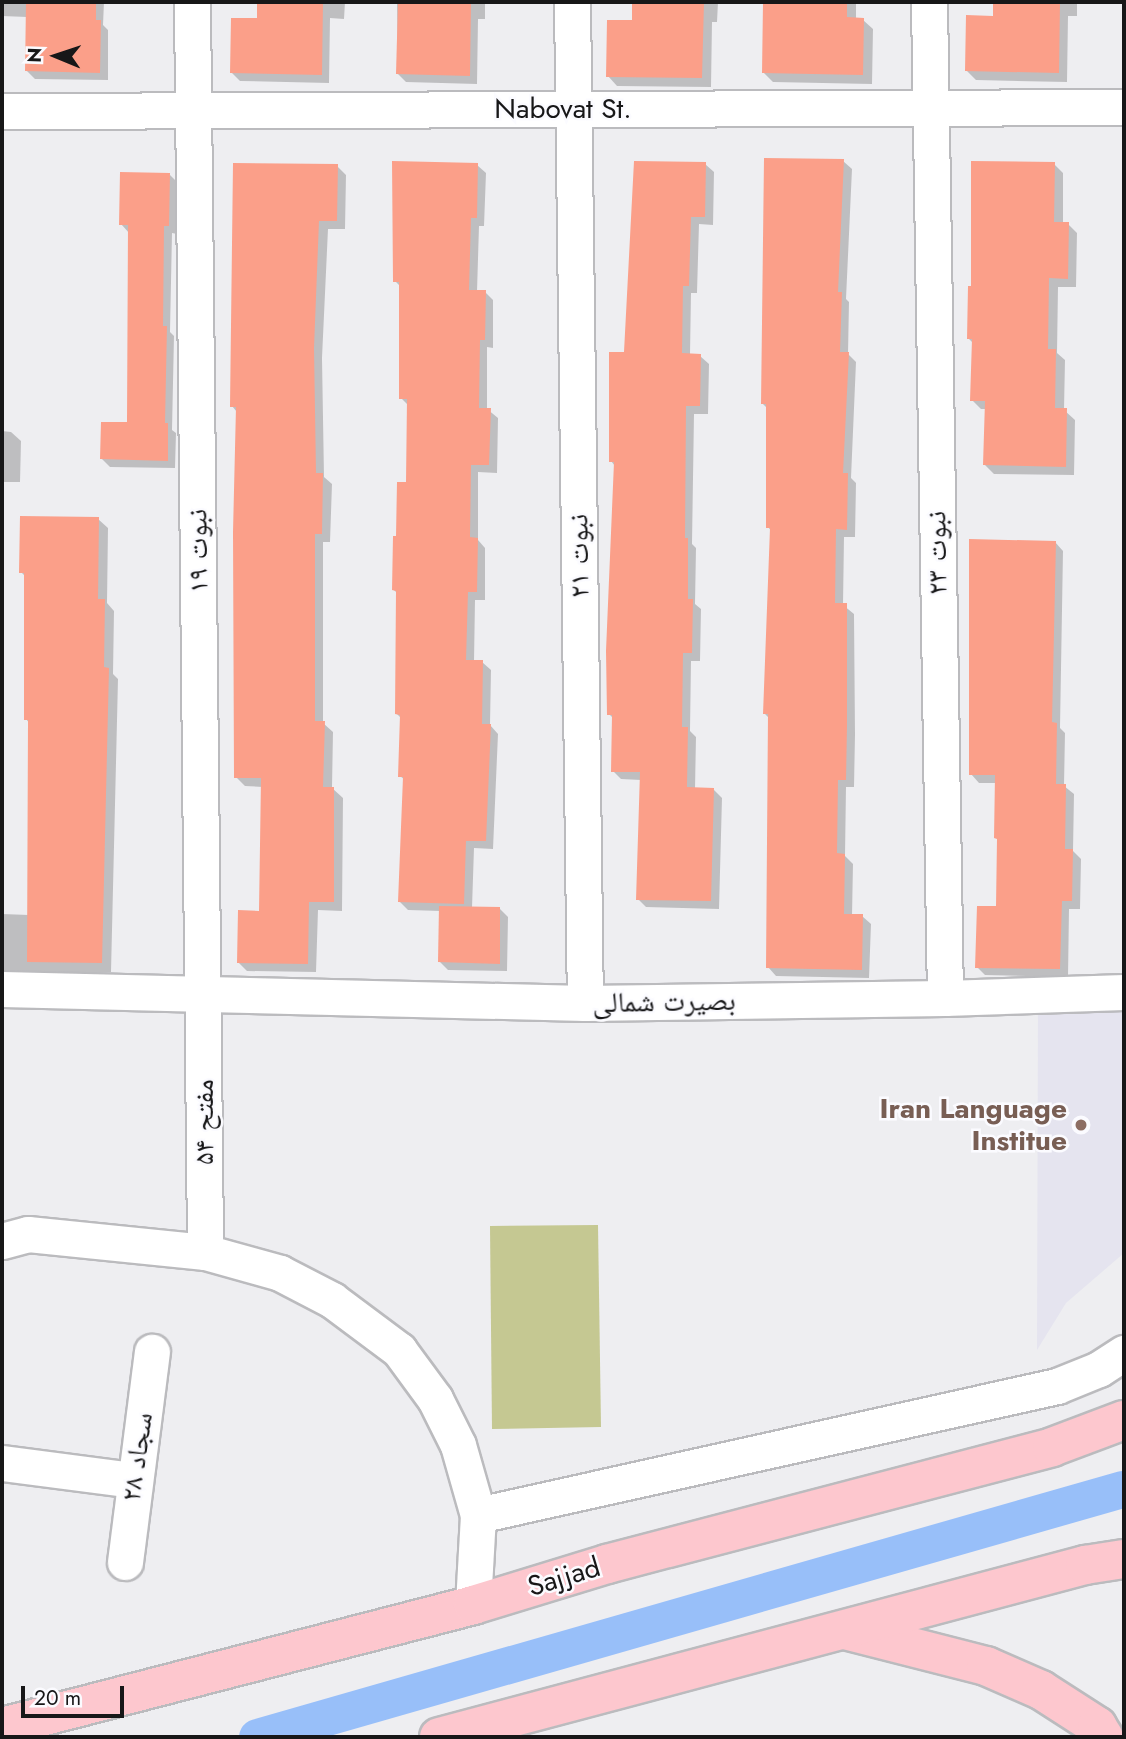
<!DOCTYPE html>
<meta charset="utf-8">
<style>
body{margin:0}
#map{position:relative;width:1126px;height:1739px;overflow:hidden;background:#eeeef1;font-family:Jost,"Noto Naskh Arabic",sans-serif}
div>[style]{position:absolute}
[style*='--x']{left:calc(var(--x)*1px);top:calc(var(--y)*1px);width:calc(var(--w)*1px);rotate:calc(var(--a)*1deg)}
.built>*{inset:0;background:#e5e4ef}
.green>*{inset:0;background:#c5c892}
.shadow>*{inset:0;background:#0003}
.canal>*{height:37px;margin:-18.5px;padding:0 18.5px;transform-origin:18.5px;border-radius:18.5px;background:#98bff9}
.building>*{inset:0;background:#fb9f89}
.roads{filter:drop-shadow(2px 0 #bbbbbe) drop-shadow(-2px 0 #bbbbbe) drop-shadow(0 2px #bbbbbe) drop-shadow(0 -2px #bbbbbe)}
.minor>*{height:35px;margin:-17.5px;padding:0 17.5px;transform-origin:17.5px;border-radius:17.5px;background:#fff}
.major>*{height:38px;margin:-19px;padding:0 19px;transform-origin:19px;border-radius:19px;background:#fdc7ce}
.dots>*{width:19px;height:19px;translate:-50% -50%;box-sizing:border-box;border:4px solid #fbfbff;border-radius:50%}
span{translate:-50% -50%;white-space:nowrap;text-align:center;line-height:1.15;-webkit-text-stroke:5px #fbfbff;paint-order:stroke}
.street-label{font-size:28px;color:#171718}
.education-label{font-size:28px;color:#785e54;font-weight:700}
.right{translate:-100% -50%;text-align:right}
.frame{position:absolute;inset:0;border:4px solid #171718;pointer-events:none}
.north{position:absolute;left:21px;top:21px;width:70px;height:70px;-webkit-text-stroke:5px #fbfbff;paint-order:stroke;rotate:272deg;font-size:19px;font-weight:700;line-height:28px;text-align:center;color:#171718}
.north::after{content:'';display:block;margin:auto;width:24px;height:32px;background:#171718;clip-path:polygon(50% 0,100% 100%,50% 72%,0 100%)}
.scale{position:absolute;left:21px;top:1686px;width:103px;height:32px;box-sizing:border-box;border:4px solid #171718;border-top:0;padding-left:9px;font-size:21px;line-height:24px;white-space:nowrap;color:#171718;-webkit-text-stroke:5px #fbfbff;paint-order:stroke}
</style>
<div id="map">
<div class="built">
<i style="clip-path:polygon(1038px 997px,1124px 997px,1124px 1253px,1066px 1303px,1037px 1350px)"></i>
</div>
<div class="green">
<i style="clip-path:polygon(598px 1225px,601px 1427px,492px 1429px,490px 1226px)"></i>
</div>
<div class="shadow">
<i style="clip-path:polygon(2px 2px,104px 2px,103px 25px,108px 30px,108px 80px,35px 79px,26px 70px,27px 17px,2px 16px)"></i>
<i style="clip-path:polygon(259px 2px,345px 2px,344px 19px,330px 18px,329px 83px,240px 81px,232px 73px,259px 20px)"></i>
<i style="clip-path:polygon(397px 2px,485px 2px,485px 19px,478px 19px,477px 84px,406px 82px,398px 74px)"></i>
<i style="clip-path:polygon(634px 2px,718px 2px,717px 22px,712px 22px,711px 87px,617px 86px,608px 76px,634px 22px)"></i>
<i style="clip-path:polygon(765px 2px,856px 2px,856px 19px,863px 20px,873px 29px,872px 84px,773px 82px,763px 72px)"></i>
<i style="clip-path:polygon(995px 2px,1077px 2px,1077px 16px,1068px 16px,1067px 82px,976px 80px,967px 71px,995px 17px)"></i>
<i style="clip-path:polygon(766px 160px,843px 161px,852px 169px,846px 299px,849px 302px,848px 354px,856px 362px,851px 478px,856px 483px,855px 537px,844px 537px,843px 605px,854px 614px,855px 735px,854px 787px,846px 787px,845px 856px,853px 864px,852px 916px,862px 916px,871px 924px,869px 978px,776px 976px,768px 967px,770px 719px,765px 714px,772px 532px,768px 527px,768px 409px,762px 403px)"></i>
<i style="clip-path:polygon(705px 164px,714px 172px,713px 225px,699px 224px,697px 293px,691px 293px,690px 355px,700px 356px,709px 364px,708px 414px,694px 414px,692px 544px,696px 548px,695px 604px,701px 609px,700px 661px,691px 661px,690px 731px,696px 737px,695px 789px,714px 790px,722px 798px,719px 909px,646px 907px,638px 899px,641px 780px,621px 779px,613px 771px,614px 719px,609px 714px,615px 466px,611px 461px,625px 354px)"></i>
<i style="clip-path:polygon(1054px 164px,1063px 173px,1063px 223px,1068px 224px,1077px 233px,1076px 287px,1058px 287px,1057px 353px,1065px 360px,1064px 410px,1075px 420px,1074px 475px,994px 474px,985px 465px,986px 409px,981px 409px,972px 400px,973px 343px,969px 339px)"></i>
<i style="clip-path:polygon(477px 165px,486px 173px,484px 226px,479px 226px,477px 292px,485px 292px,493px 300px,493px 348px,487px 347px,487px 409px,498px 418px,497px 473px,478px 472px,478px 540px,485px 548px,485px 600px,475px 600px,474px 662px,482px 662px,491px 670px,490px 725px,498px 734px,493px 849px,474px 848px,472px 908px,500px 909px,508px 917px,507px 971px,448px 970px,440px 962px,441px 911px,408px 910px,400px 902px,405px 780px,400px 776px,402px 719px,397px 714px,398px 594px,394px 590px,407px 484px,409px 406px,401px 398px,401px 287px,395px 281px)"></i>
<i style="clip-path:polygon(337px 166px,346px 175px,345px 229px,328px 229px,322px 358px,324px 477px,332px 484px,330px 542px,323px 542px,323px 723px,333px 732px,332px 788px,343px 798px,342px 911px,318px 910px,316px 972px,247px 971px,238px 962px,260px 912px,263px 787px,245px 786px,236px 777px,237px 412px,232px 406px)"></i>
<i style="clip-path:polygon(170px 175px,178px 183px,177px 234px,172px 233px,170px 332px,174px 336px,172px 430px,176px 433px,175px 468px,110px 467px,102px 459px,129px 424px,130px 234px,121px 224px)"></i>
<i style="clip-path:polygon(2px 431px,11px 432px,21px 441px,20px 482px,2px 482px)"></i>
<i style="clip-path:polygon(98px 519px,108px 528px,107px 603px,114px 611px,113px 674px,118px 679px,111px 972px,2px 972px,2px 914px,29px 915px,30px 724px,26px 719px,26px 577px,21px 572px)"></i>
<i style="clip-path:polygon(1055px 542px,1063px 551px,1060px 728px,1065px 733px,1064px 786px,1074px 794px,1073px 851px,1081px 859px,1080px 909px,1069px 909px,1068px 977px,985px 975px,977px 967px,998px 908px,997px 783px,979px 783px,971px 774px)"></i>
</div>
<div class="canal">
<i style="--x:257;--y:1737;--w:900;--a:-16"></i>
</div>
<div class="building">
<i style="clip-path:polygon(26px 2px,96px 2px,96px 20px,101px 20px,100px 73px,25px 71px)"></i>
<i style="clip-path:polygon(257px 2px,323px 2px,322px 75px,230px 73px,231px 18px,257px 18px)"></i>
<i style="clip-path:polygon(398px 2px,471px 2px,470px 76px,396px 74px)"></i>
<i style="clip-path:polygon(632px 2px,704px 2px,702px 78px,606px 77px,607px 20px,632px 20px)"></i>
<i style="clip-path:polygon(763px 2px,847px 2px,847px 17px,864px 18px,863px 75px,762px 73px)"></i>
<i style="clip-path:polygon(993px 2px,1060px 2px,1059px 73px,965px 71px,966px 15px,993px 16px)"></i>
<i style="clip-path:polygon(764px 158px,844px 159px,838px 292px,842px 292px,840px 352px,849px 352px,843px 473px,848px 473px,847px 530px,836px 529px,835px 603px,847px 603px,847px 726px,846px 780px,838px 780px,837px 853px,845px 854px,844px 914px,863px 914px,862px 970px,766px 968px,768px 714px,763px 714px,770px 528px,766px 528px,766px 404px,761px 404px)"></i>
<i style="clip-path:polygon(392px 161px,478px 163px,477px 218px,471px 218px,469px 290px,486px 290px,485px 340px,480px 340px,479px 408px,491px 408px,489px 465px,471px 465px,470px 537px,478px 538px,477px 592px,468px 592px,466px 660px,483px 660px,482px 724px,491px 724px,486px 841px,466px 841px,464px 904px,398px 902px,403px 777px,398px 777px,400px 715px,395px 714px,396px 591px,392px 590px,393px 536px,396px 536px,397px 482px,406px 482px,407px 399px,399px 399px,399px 282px,393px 282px)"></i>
<i style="clip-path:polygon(634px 161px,706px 162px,705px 217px,691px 217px,689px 286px,683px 286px,682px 353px,701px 354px,700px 406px,686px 406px,685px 538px,688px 538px,688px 599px,693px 599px,692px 653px,683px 653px,682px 727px,688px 727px,687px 787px,714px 788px,711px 901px,636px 900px,640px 772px,611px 772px,612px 715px,607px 715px,606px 651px,614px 462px,609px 462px,609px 352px,624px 352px)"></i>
<i style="clip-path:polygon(971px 161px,1055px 162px,1054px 222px,1069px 222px,1068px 279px,1049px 278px,1048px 349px,1056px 349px,1055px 408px,1067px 408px,1066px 467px,983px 465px,985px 401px,970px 401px,972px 339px,967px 339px,968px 286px,971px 286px)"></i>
<i style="clip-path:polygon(233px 163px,338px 164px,337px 221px,319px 221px,314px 348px,316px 473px,323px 473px,322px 534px,315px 534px,315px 721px,325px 721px,323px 787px,334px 787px,334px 902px,309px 902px,308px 964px,237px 963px,238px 910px,259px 911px,261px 778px,234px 778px,233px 532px,236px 407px,230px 407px)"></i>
<i style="clip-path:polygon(120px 172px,170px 173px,169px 226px,164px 226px,163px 326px,167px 326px,165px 423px,168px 423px,168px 461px,100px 459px,101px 422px,127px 422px,128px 225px,119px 225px)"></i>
<i style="clip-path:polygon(20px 516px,99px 517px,98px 599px,105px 599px,104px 667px,109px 668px,102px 963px,27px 962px,28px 720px,24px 720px,24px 573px,19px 573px)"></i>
<i style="clip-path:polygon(969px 539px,1056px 541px,1052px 722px,1057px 723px,1056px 784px,1066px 784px,1065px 849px,1073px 849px,1072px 901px,1062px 901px,1060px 969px,975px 968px,977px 906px,996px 906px,997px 839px,994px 838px,995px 775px,969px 775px)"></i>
<i style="clip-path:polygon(439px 906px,500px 907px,500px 964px,438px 962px)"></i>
</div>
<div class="roads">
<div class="minor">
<i style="--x:192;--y:2;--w:1250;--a:89.4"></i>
<i style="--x:572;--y:2;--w:1001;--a:89.26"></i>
<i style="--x:929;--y:2;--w:996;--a:89.08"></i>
<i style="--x:2;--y:111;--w:1122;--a:-0.2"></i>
<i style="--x:2;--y:989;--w:583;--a:1.38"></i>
<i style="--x:585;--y:1003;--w:360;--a:-0.8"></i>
<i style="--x:945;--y:998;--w:179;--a:-1.9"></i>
<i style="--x:2;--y:1241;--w:27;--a:-15"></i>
<i style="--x:28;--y:1234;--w:178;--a:5.8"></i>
<i style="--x:205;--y:1252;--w:78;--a:15.6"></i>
<i style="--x:280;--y:1273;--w:59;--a:27.4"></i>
<i style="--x:332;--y:1300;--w:84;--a:36.7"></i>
<i style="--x:399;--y:1350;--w:61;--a:53.7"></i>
<i style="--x:435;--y:1399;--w:51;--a:63.4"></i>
<i style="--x:458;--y:1445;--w:73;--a:74.1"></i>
<i style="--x:478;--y:1515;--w:90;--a:93.2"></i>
<i style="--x:2;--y:1463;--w:132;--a:7.4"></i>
<i style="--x:478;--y:1515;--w:593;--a:-12.56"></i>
<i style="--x:1057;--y:1386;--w:45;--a:-22"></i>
<i style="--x:1099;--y:1369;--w:30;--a:-33"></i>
<i style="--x:125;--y:1562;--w:212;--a:-82.7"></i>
</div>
<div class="major">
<i style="--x:845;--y:1630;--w:146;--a:14.3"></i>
<i style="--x:986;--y:1666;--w:60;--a:23.6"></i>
<i style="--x:1041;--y:1690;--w:67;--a:32.7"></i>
<i style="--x:1097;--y:1726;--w:13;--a:58"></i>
<i style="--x:2;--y:1727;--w:487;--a:-14.5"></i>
<i style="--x:473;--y:1605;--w:140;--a:-17"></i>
<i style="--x:607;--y:1564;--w:460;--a:-14.7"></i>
<i style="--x:1052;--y:1447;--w:77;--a:-20.6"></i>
<i style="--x:439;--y:1737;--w:669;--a:-14.91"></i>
<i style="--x:1085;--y:1565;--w:39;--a:-9"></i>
</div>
</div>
<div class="dots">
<i style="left:1081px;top:1125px;background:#8d6e63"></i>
</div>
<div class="street-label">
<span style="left:563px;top:109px">Nabovat St.</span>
<span style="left:198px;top:551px;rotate:-91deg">نبوت ۱۹</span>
<span style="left:937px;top:553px;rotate:-91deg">نبوت ۲۳</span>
<span style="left:579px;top:556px;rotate:-91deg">نبوت ۲۱</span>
<span style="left:664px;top:1002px;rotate:-1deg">بصیرت شمالی</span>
<span style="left:204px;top:1122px;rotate:-90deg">مفتح ۵۴</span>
<span style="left:137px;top:1457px;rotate:-82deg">سجاد ۲۸</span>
<span style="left:564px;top:1577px;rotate:-17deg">Sajjad</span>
</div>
<div class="education-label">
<span class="right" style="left:1067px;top:1125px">Iran Language<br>Institue</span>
</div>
<div class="frame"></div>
<div class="north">N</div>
<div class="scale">20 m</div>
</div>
